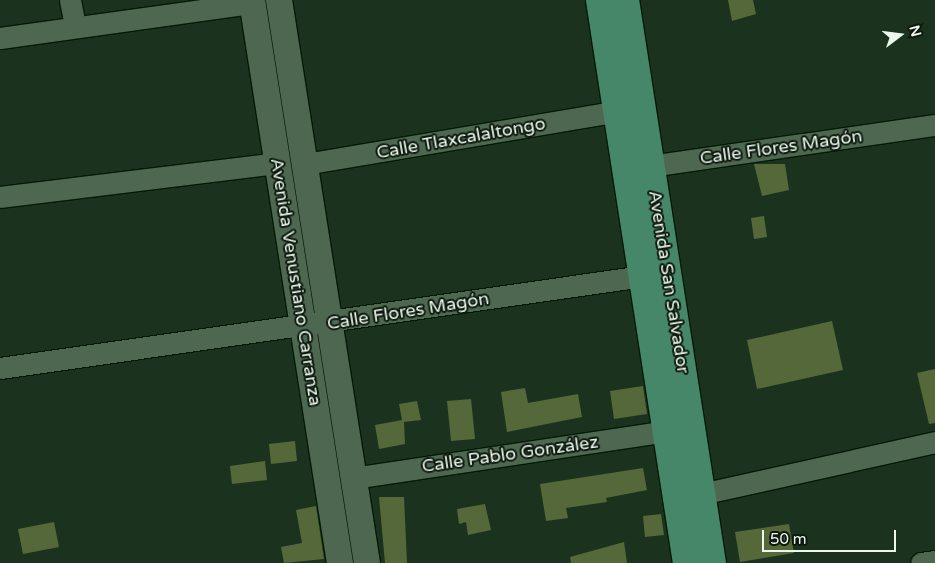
<!DOCTYPE html>
<meta charset="utf-8">
<style>
body{margin:0}
#map{position:relative;width:935px;height:563px;overflow:hidden;background:#1b331e;font-family:"Varela Round",sans-serif}
div>[style]{position:absolute}
[style*='--x']{left:calc(var(--x)*1px);top:calc(var(--y)*1px);width:calc(var(--w)*1px);rotate:calc(var(--a)*1deg)}
.building>*{inset:0;background:#556839}
.roads{filter:drop-shadow(1px 0 #041a07) drop-shadow(-1px 0 #041a07) drop-shadow(0 1px #041a07) drop-shadow(0 -1px #041a07)}
.minor>*{height:21px;margin:-10.5px;padding:0 10.5px;transform-origin:10.5px;border-radius:10.5px;background:#4e6750}
.tertiary>*{height:26px;margin:-13px;padding:0 13px;transform-origin:13px;border-radius:13px;background:#4e6750}
.primary>*{height:28px;margin:-14px;padding:0 14px;transform-origin:14px;border-radius:14px;background:#46876a}
span{translate:-50% -50%;white-space:nowrap;text-align:center;line-height:1.15;-webkit-text-stroke:4px #0d180e;paint-order:stroke}
.street-label{font-size:18px;color:#ebf9ec}
.north{position:absolute;left:875px;top:10px;width:50px;height:50px;-webkit-text-stroke:4px #0d180e;paint-order:stroke;rotate:75deg;font-size:14px;font-weight:700;line-height:20px;text-align:center;color:#ebf9ec}
.north::after{content:'';display:block;margin:auto;width:18px;height:22px;background:#ebf9ec;clip-path:polygon(50% 0,100% 100%,50% 72%,0 100%)}
.scale{position:absolute;left:762px;top:530px;width:134px;height:22px;box-sizing:border-box;border:2px solid #ebf9ec;border-top:0;padding-left:6px;font-size:15px;line-height:18px;white-space:nowrap;color:#ebf9ec;-webkit-text-stroke:4px #0d180e;paint-order:stroke}
</style>
<div id="map">
<div class="building">
<i style="clip-path:polygon(728px 0,753px 0,756px 14px,732px 21px)"></i>
<i style="clip-path:polygon(754px 164px,785px 164px,789px 190px,762px 196px)"></i>
<i style="clip-path:polygon(764px 216px,767px 237px,754px 239px,751px 218px)"></i>
<i style="clip-path:polygon(832px 321px,843px 370px,757px 389px,747px 340px)"></i>
<i style="clip-path:polygon(935px 369px,935px 423px,929px 424px,917px 373px)"></i>
<i style="clip-path:polygon(643px 386px,647px 414px,614px 419px,610px 391px)"></i>
<i style="clip-path:polygon(525px 388px,528px 403px,578px 394px,582px 417px,507px 432px,501px 392px)"></i>
<i style="clip-path:polygon(471px 399px,475px 439px,451px 441px,447px 401px)"></i>
<i style="clip-path:polygon(417px 401px,421px 420px,404px 422px,405px 444px,379px 449px,375px 425px,402px 420px,399px 404px)"></i>
<i style="clip-path:polygon(295px 441px,297px 461px,271px 464px,269px 444px)"></i>
<i style="clip-path:polygon(265px 461px,267px 480px,232px 484px,230px 466px)"></i>
<i style="clip-path:polygon(643px 468px,647px 490px,606px 498px,607px 502px,566px 508px,568px 518px,546px 521px,540px 484px)"></i>
<i style="clip-path:polygon(379px 497px,404px 497px,407px 563px,385px 563px)"></i>
<i style="clip-path:polygon(485px 504px,491px 530px,468px 535px,466px 522px,459px 524px,457px 509px)"></i>
<i style="clip-path:polygon(316px 506px,324px 559px,284px 563px,281px 547px,302px 543px,296px 510px)"></i>
<i style="clip-path:polygon(661px 514px,664px 535px,645px 537px,643px 516px)"></i>
<i style="clip-path:polygon(54px 522px,59px 547px,23px 554px,18px 529px)"></i>
<i style="clip-path:polygon(789px 524px,794px 553px,740px 562px,735px 532px)"></i>
<i style="clip-path:polygon(624px 542px,627px 563px,571px 563px,570px 557px)"></i>
</div>
<div class="roads">
<div class="minor">
<i style="--x:70;--y:0;--w:26;--a:79"></i>
<i style="--x:0;--y:38;--w:255;--a:-7.9"></i>
<i style="--x:305;--y:164;--w:316;--a:-9.6"></i>
<i style="--x:636;--y:168;--w:302;--a:-8.2"></i>
<i style="--x:0;--y:197;--w:280;--a:-7"></i>
<i style="--x:0;--y:368;--w:664;--a:-8.14"></i>
<i style="--x:353;--y:478;--w:317;--a:-8.5"></i>
<i style="--x:701;--y:494;--w:240;--a:-12.5"></i>
<i style="--x:921;--y:563;--w:14;--a:-8"></i>
</div>
<div class="tertiary">
<i style="--x:252;--y:0;--w:570;--a:81.12"></i>
<i style="--x:279;--y:0;--w:570;--a:81.12"></i>
</div>
<div class="primary">
<i style="--x:600;--y:0;--w:570;--a:81.22"></i>
<i style="--x:625;--y:0;--w:570;--a:81.22"></i>
</div>
</div>
<div class="street-label">
<span style="left:461px;top:138px;rotate:-10deg">Calle Tlaxcalaltongo</span>
<span style="left:781px;top:147px;rotate:-8deg">Calle Flores Magón</span>
<span style="left:296px;top:282px;rotate:81deg">Avenida Venustiano Carranza</span>
<span style="left:669px;top:282px;rotate:81deg">Avenida San Salvador</span>
<span style="left:408px;top:311px;rotate:-9deg">Calle Flores Magón</span>
<span style="left:510px;top:454px;rotate:-8deg">Calle Pablo González</span>
</div>
<div class="north">N</div>
<div class="scale">50 m</div>
</div>
